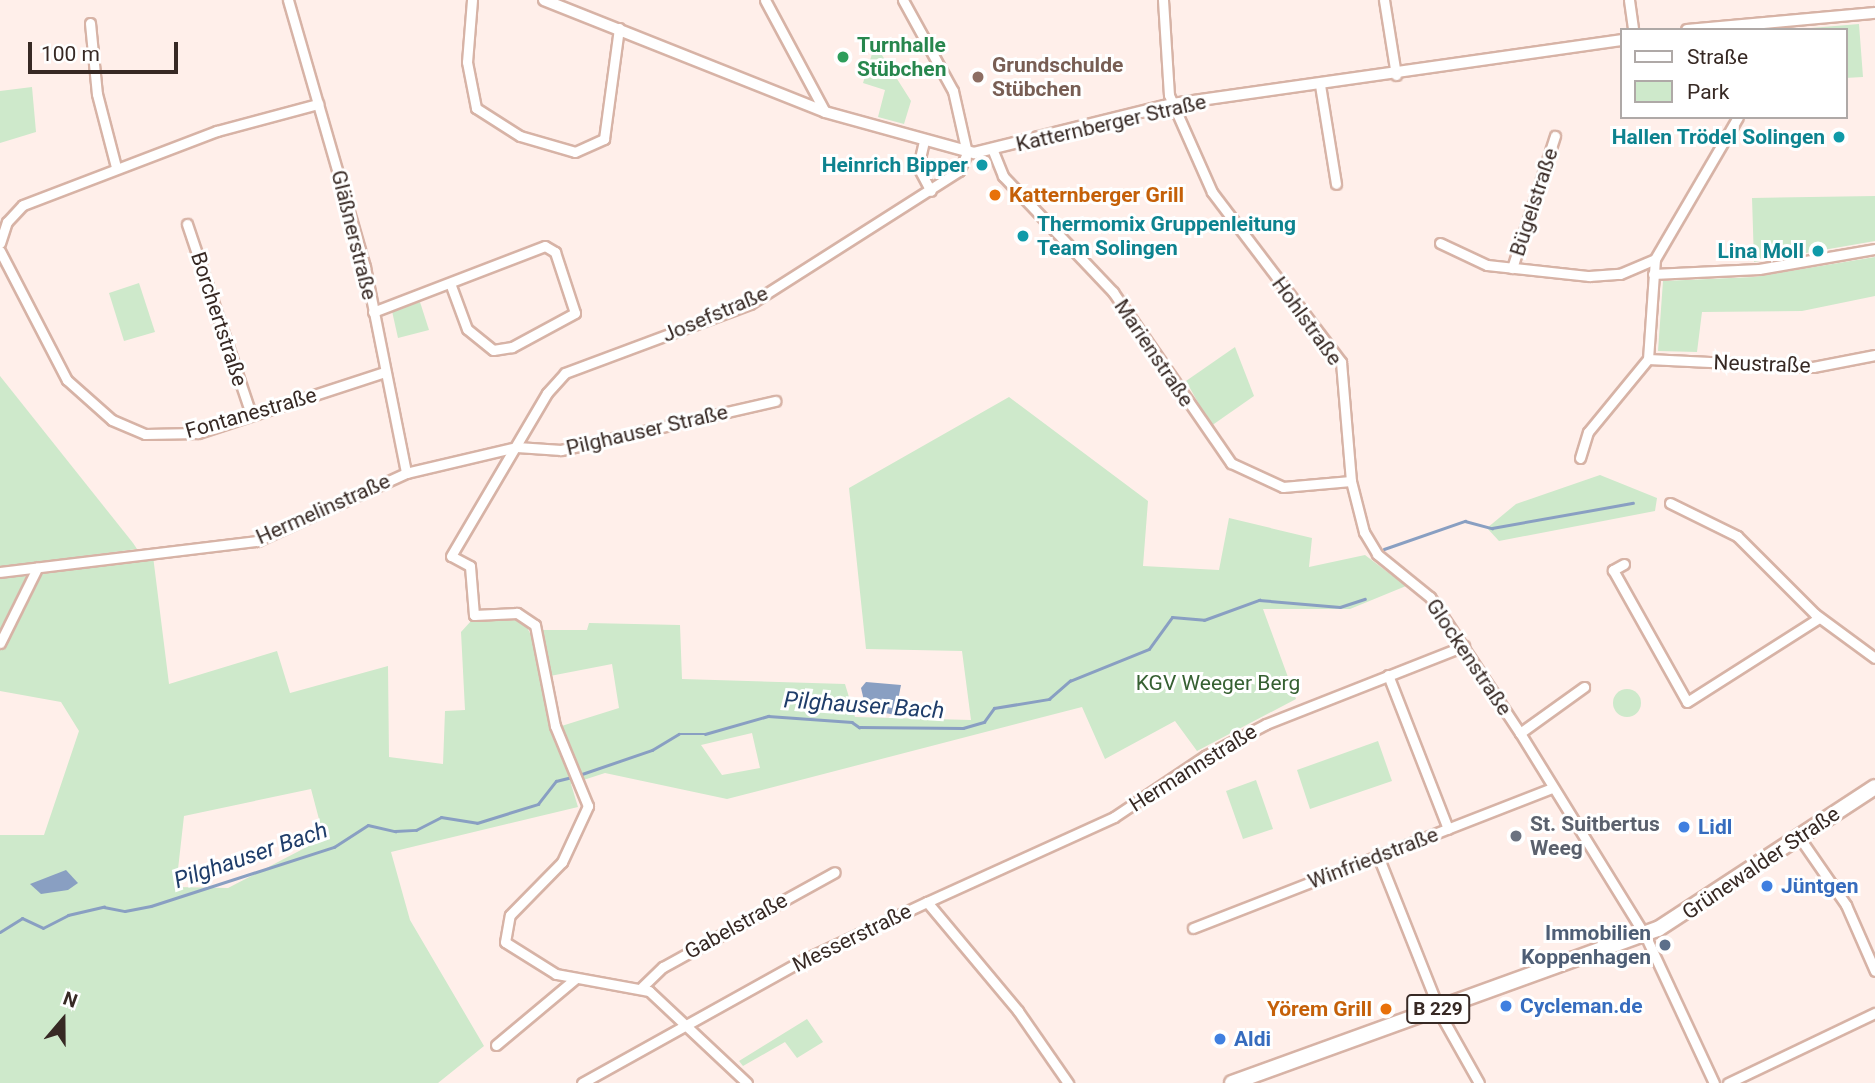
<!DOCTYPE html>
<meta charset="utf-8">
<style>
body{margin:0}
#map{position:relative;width:1875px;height:1083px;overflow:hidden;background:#ffefea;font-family:Roboto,sans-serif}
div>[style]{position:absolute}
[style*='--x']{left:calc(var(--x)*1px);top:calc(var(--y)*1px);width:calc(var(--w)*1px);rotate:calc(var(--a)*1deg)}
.green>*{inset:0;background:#cee9cb}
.round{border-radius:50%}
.water>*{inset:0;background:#899fc2}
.stream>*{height:2.5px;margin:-1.25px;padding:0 1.25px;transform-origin:1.25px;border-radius:1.25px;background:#899fc2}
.roads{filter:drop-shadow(2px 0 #d7b3a6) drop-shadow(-2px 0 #d7b3a6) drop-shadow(0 2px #d7b3a6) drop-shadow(0 -2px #d7b3a6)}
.minor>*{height:9px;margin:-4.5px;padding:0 4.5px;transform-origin:4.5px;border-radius:4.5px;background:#fff}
.tertiary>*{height:10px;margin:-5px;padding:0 5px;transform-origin:5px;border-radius:5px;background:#fff}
.primary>*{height:14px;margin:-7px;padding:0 7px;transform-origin:7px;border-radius:7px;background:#fff}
.dots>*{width:19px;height:19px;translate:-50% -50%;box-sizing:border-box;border:4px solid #fff;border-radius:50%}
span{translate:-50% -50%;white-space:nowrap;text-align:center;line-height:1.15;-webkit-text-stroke:6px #fff;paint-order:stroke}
.shield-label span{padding:2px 5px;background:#fff;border:2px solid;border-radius:5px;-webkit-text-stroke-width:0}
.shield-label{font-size:19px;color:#372924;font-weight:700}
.leisure-label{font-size:21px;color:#27864d;font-weight:700}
.left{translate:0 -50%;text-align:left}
.education-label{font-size:21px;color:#785e54;font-weight:700}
.street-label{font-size:21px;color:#372924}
.culture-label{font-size:21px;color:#0d838f;font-weight:700}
.right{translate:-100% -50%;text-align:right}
.food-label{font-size:21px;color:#c56008;font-weight:700}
.park-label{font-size:21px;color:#366032}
.worship-label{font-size:21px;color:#5b616d;font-weight:700}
.shop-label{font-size:21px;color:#366cbe;font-weight:700}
.service-label{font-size:21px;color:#4e5e75;font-weight:700}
.water-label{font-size:23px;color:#1f3d6a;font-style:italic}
.legend{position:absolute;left:1620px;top:28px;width:228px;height:91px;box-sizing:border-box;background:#fff;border:2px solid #afa9a7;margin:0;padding:9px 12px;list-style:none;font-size:21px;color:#372924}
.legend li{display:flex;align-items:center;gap:14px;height:35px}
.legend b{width:35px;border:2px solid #afa9a7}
.north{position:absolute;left:28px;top:985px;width:70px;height:70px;-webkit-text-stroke:5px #fff;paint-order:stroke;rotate:20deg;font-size:19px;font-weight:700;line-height:28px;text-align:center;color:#372924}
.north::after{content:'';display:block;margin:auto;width:24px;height:32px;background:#372924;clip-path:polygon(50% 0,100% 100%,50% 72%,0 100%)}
.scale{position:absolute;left:28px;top:42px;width:150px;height:32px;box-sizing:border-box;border:4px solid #372924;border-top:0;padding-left:9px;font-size:21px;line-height:24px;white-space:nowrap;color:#372924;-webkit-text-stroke:5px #fff;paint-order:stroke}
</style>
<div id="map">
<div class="green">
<i style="clip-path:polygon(1859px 24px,1863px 77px,1845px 78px,1845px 30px,1787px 30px)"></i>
<i style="clip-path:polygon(875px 44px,911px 101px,904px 124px,878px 117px,885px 90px,863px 83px)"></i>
<i style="clip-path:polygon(32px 87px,36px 132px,0 143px,0 91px)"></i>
<i style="clip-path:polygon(1875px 196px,1875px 241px,1754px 262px,1752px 198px)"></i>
<i style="clip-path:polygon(1875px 257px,1875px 296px,1802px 311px,1702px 312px,1697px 352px,1658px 351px,1663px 281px,1754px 277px)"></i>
<i style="clip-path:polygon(139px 283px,155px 332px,124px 341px,109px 293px)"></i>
<i style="clip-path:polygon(420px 302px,429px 330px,398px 338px,392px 311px)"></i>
<i style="clip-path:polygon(1235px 347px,1254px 396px,1211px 426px,1186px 381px)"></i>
<i style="clip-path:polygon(0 376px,133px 543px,137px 549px,0 567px)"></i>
<i style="clip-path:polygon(evenodd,1009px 397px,1148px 501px,1143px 566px,1219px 570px,1229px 518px,1312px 538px,1309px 567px,1365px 555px,1406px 586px,1350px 609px,1263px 609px,1296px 699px,1197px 751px,1175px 721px,1105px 759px,1082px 707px,727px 799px,605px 773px,571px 784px,578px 807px,391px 852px,410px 920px,484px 1046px,438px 1083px,0 1083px,0 835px,44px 835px,79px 731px,61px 702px,0 691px,0 577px,153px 556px,169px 684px,277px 651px,290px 693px,388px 666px,389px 757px,443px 764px,445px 711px,465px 710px,461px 632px,471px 621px,523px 620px,531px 635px,552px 729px,619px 708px,612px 664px,550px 676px,542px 630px,587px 630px,589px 623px,680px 625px,682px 679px,845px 684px,855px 717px,971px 720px,962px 651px,866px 649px,849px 488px,1009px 397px,752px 733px,760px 768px,722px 775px,701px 745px,752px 733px,1009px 397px,311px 789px,324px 838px,228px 888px,176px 887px,184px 816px,311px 789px)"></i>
<i style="clip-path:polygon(1600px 475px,1657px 498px,1655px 511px,1499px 541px,1487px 528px,1516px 504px)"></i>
<i class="round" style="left:1613px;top:689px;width:28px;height:28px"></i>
<i style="clip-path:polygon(1378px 741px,1392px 781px,1310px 809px,1297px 770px)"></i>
<i style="clip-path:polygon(1256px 780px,1273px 829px,1243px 839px,1226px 791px)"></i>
<i style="clip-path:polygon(807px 1019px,823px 1042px,797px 1058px,785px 1042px,743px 1066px,739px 1061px)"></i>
</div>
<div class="water">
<i style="clip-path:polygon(866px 682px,901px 685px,895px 715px,866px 709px,861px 688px)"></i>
<i style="clip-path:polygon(66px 870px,78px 883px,68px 890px,41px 894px,30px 884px)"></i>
</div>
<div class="stream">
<i style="--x:1384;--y:549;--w:86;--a:-19.1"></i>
<i style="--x:1465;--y:521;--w:28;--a:15"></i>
<i style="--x:1492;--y:528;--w:143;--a:-10.1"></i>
<i style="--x:579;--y:775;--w:77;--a:-18.9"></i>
<i style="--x:652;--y:750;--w:31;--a:-31"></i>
<i style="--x:679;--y:734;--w:26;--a:0"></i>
<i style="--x:705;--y:734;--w:66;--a:-15.9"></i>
<i style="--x:768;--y:716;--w:84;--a:4.1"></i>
<i style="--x:852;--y:722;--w:9;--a:36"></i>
<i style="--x:859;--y:727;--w:104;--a:0.6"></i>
<i style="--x:963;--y:728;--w:22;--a:-16"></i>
<i style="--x:984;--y:722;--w:17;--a:-54"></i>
<i style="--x:994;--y:708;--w:56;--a:-9.3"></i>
<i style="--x:1049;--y:699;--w:28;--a:-41"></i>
<i style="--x:1070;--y:681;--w:85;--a:-22.1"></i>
<i style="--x:1149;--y:649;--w:39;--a:-54"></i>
<i style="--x:1172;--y:617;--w:32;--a:5"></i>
<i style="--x:1204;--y:620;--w:59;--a:-20"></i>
<i style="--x:1259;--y:600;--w:81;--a:4.9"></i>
<i style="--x:1340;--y:607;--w:26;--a:-18"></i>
<i style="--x:0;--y:932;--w:26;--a:-32"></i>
<i style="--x:22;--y:918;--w:23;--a:25"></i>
<i style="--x:43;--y:928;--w:28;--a:-27"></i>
<i style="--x:68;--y:915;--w:37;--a:-13"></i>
<i style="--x:104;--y:907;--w:21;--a:11"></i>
<i style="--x:125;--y:911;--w:26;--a:-11"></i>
<i style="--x:151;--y:906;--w:192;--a:-17.9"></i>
<i style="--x:334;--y:847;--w:40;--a:-32.9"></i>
<i style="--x:368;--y:825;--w:28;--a:13"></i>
<i style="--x:395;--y:831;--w:21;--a:-3"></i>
<i style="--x:416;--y:830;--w:28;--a:-27"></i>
<i style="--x:441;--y:817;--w:36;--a:9"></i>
<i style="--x:477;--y:823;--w:64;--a:-17.3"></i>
<i style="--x:538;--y:804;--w:29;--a:-52"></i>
<i style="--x:556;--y:781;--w:16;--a:-14"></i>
</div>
<div class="roads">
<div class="minor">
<i style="--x:288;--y:0;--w:278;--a:73.9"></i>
<i style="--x:365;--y:267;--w:210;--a:78.7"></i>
<i style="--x:472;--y:0;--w:62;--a:94.6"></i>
<i style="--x:467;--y:62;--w:47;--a:78.9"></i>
<i style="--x:476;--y:108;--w:52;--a:32.5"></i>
<i style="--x:520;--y:136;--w:57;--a:16.2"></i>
<i style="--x:575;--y:152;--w:32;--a:-24"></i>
<i style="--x:604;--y:139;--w:112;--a:-82.3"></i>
<i style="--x:765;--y:0;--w:127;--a:61.8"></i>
<i style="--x:1163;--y:0;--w:95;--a:86.4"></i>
<i style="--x:1169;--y:95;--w:106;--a:66.1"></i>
<i style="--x:1212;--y:192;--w:213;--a:52.8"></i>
<i style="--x:1341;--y:362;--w:119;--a:85.2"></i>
<i style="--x:1351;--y:481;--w:53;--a:75.7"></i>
<i style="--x:1364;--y:532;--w:26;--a:59"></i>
<i style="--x:1377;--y:554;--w:68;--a:39.1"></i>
<i style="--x:1430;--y:597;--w:163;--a:56.5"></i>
<i style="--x:1520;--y:733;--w:238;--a:58.3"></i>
<i style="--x:1645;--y:935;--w:163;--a:65"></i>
<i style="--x:1384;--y:0;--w:76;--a:80.9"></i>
<i style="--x:1629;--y:0;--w:30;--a:82"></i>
<i style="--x:90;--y:23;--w:71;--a:84.4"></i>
<i style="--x:97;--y:94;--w:75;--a:75.4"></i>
<i style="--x:1320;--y:85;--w:100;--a:80.8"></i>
<i style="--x:924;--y:141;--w:27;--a:103"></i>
<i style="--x:918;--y:167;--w:27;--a:62"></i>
<i style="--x:993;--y:151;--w:27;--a:68"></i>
<i style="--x:1003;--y:176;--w:160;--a:46.5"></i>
<i style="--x:1113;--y:292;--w:208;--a:55.4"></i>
<i style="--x:1231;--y:463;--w:57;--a:24.8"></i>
<i style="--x:1283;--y:487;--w:68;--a:-5"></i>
<i style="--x:187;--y:224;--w:200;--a:71.4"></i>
<i style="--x:0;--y:243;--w:22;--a:-72"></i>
<i style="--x:7;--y:222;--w:23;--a:-47"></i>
<i style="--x:23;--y:205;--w:208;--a:-20.9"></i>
<i style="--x:217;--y:131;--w:105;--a:-15"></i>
<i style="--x:1440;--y:243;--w:52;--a:25.1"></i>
<i style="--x:1487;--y:265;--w:103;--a:6.2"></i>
<i style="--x:1589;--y:276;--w:31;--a:-4"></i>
<i style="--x:1620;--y:274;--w:38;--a:-23"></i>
<i style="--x:0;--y:251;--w:145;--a:62.6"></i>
<i style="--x:67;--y:380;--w:60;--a:41.6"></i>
<i style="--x:112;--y:420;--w:36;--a:23"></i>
<i style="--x:145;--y:434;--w:53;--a:-1.1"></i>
<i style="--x:198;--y:433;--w:197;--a:-18.1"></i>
<i style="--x:1512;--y:268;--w:139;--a:-72"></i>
<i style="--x:1653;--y:274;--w:106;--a:-2.7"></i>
<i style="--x:1759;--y:269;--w:118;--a:-9.8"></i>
<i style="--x:373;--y:312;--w:184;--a:-21"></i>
<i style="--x:545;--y:246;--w:12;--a:31"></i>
<i style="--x:555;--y:252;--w:64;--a:71.8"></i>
<i style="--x:575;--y:313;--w:72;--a:151.6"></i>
<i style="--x:512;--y:347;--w:19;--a:171"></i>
<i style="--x:493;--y:350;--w:33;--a:-141"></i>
<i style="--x:467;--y:329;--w:49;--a:-110.3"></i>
<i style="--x:1648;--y:359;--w:165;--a:2.8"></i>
<i style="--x:1813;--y:367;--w:63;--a:-11"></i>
<i style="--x:1580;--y:458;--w:27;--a:-73"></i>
<i style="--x:1588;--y:432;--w:94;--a:-50.6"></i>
<i style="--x:1648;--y:359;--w:100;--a:-86"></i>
<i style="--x:1655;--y:259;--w:164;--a:-59.7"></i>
<i style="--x:1670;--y:503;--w:75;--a:26.2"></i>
<i style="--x:1737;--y:536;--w:110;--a:45"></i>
<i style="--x:1815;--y:614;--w:74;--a:36.3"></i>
<i style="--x:1624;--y:564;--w:13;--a:151"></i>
<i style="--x:1613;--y:570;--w:151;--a:60.7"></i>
<i style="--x:1687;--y:702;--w:156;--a:-32.5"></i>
<i style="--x:0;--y:572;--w:259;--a:-6.9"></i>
<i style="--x:257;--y:541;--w:164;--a:-24.5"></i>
<i style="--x:406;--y:473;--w:114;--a:-13.2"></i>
<i style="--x:517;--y:447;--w:44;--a:3.9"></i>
<i style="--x:561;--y:450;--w:220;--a:-12.9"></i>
<i style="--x:0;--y:643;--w:84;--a:-63.7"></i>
<i style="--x:1388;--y:675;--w:165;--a:68.7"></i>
<i style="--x:1520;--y:733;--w:79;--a:-35.7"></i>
<i style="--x:1799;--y:837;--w:83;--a:55.3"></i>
<i style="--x:1846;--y:905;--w:72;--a:66.3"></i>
<i style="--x:1378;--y:856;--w:175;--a:68.3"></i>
<i style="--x:1443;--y:1019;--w:73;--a:60.6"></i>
<i style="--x:927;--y:902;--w:205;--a:-24.4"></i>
<i style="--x:1114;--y:817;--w:110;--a:-33.8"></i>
<i style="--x:1205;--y:756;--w:69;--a:-27.7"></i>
<i style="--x:1266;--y:724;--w:213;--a:-21.5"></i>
<i style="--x:1193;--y:928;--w:386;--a:-21.3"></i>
<i style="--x:642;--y:987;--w:29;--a:-44"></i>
<i style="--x:663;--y:967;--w:196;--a:-28.9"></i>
<i style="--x:496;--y:1045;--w:104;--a:-39.9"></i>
<i style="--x:582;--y:1083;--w:253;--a:-29.1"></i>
<i style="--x:803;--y:960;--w:137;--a:-25.1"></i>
<i style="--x:927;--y:902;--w:142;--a:50.1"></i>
<i style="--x:1018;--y:1011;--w:88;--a:55.2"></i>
<i style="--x:747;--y:1083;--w:134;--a:-136.8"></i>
<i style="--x:649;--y:991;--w:95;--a:-169.6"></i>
<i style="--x:556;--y:974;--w:60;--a:-147.9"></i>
<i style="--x:505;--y:942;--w:27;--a:-80"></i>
<i style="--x:510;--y:915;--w:74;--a:-45.5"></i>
<i style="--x:562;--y:862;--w:62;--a:-65.1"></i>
<i style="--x:588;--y:806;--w:87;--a:-112.4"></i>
<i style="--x:555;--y:726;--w:103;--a:-101.2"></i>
<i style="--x:535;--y:625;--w:22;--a:-146"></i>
<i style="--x:517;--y:613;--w:43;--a:177.3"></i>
<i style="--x:474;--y:615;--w:49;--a:-94.7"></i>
<i style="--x:470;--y:566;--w:21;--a:-152"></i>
<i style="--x:451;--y:556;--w:189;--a:-59.5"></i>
<i style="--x:547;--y:393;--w:27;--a:-48"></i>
<i style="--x:565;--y:373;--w:197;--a:-20.5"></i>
<i style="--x:750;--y:304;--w:248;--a:-32.5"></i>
<i style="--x:959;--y:171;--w:20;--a:-66"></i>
<i style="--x:967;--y:153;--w:64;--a:-102.7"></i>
<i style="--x:953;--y:91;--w:104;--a:-118.8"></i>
<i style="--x:1728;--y:1083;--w:163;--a:-25.5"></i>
</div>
<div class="tertiary">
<i style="--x:544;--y:0;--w:302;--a:21.7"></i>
<i style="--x:825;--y:112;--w:155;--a:15.4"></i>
<i style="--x:974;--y:153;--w:204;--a:-13.9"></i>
<i style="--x:1172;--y:104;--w:454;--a:-8.1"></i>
<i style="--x:1687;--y:30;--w:189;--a:-5.2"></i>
</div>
<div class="primary">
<i style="--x:1232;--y:1083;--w:453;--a:-19.9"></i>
<i style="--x:1658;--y:929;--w:259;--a:-33.2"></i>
</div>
</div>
<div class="dots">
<i style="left:843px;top:57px;background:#2e9e5b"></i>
<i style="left:978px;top:77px;background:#8d6e63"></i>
<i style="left:1839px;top:137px;background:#0f9aa8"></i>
<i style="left:982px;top:165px;background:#0f9aa8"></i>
<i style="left:995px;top:195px;background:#e8710a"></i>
<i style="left:1023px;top:236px;background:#0f9aa8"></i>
<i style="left:1818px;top:251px;background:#0f9aa8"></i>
<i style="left:1684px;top:827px;background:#3f7fe0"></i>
<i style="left:1516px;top:836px;background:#6b7280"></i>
<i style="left:1767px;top:886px;background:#3f7fe0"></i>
<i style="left:1665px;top:945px;background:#5c6f8a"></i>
<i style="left:1506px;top:1006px;background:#3f7fe0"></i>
<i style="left:1386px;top:1009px;background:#e8710a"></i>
<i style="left:1220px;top:1039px;background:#3f7fe0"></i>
</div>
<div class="shield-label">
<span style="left:1438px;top:1009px">B 229</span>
</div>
<div class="leisure-label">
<span class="left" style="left:857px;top:57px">Turnhalle<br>Stübchen</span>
</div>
<div class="education-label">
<span class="left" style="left:992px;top:77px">Grundschulde<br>Stübchen</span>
</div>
<div class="street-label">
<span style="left:1111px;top:123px;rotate:-13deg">Katternberger Straße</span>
<span style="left:1534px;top:202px;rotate:-72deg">Bügelstraße</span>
<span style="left:354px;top:235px;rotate:76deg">Gläßnerstraße</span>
<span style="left:715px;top:314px;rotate:-23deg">Josefstraße</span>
<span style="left:219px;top:319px;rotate:72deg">Borchertstraße</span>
<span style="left:1307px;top:321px;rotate:54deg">Hohlstraße</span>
<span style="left:1154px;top:353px;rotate:56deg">Marienstraße</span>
<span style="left:1762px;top:364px;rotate:2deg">Neustraße</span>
<span style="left:251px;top:413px;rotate:-16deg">Fontanestraße</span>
<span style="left:647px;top:430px;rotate:-13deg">Pilghauser Straße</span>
<span style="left:323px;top:509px;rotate:-24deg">Hermelinstraße</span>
<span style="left:1469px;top:657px;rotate:56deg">Glockenstraße</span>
<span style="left:1193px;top:768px;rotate:-32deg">Hermannstraße</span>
<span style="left:1373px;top:858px;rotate:-21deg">Winfriedstraße</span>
<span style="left:1761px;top:863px;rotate:-34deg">Grünewalder Straße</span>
<span style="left:736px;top:926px;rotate:-29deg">Gabelstraße</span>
<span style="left:852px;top:938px;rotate:-26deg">Messerstraße</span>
</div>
<div class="culture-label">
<span class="right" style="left:1825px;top:137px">Hallen Trödel Solingen</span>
<span class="right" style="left:968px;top:165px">Heinrich Bipper</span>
<span class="left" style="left:1037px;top:236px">Thermomix Gruppenleitung<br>Team Solingen</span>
<span class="right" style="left:1804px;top:251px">Lina Moll</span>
</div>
<div class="food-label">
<span class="left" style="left:1009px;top:195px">Katternberger Grill</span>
<span class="right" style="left:1372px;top:1009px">Yörem Grill</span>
</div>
<div class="park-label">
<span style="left:1218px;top:683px">KGV Weeger Berg</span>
</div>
<div class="worship-label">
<span class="left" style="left:1530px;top:836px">St. Suitbertus<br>Weeg</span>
</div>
<div class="shop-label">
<span class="left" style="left:1698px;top:827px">Lidl</span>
<span class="left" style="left:1781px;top:886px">Jüntgen</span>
<span class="left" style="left:1520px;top:1006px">Cycleman.de</span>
<span class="left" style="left:1234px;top:1039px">Aldi</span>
</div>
<div class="service-label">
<span class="right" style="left:1651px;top:945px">Immobilien<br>Koppenhagen</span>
</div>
<div class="water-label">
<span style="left:864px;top:706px;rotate:4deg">Pilghauser Bach</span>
<span style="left:251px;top:856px;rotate:-19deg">Pilghauser Bach</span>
</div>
<ul class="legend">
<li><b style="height:9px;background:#fff"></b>Straße</li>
<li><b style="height:19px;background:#cee9cb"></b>Park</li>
</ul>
<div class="north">N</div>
<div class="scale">100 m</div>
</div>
